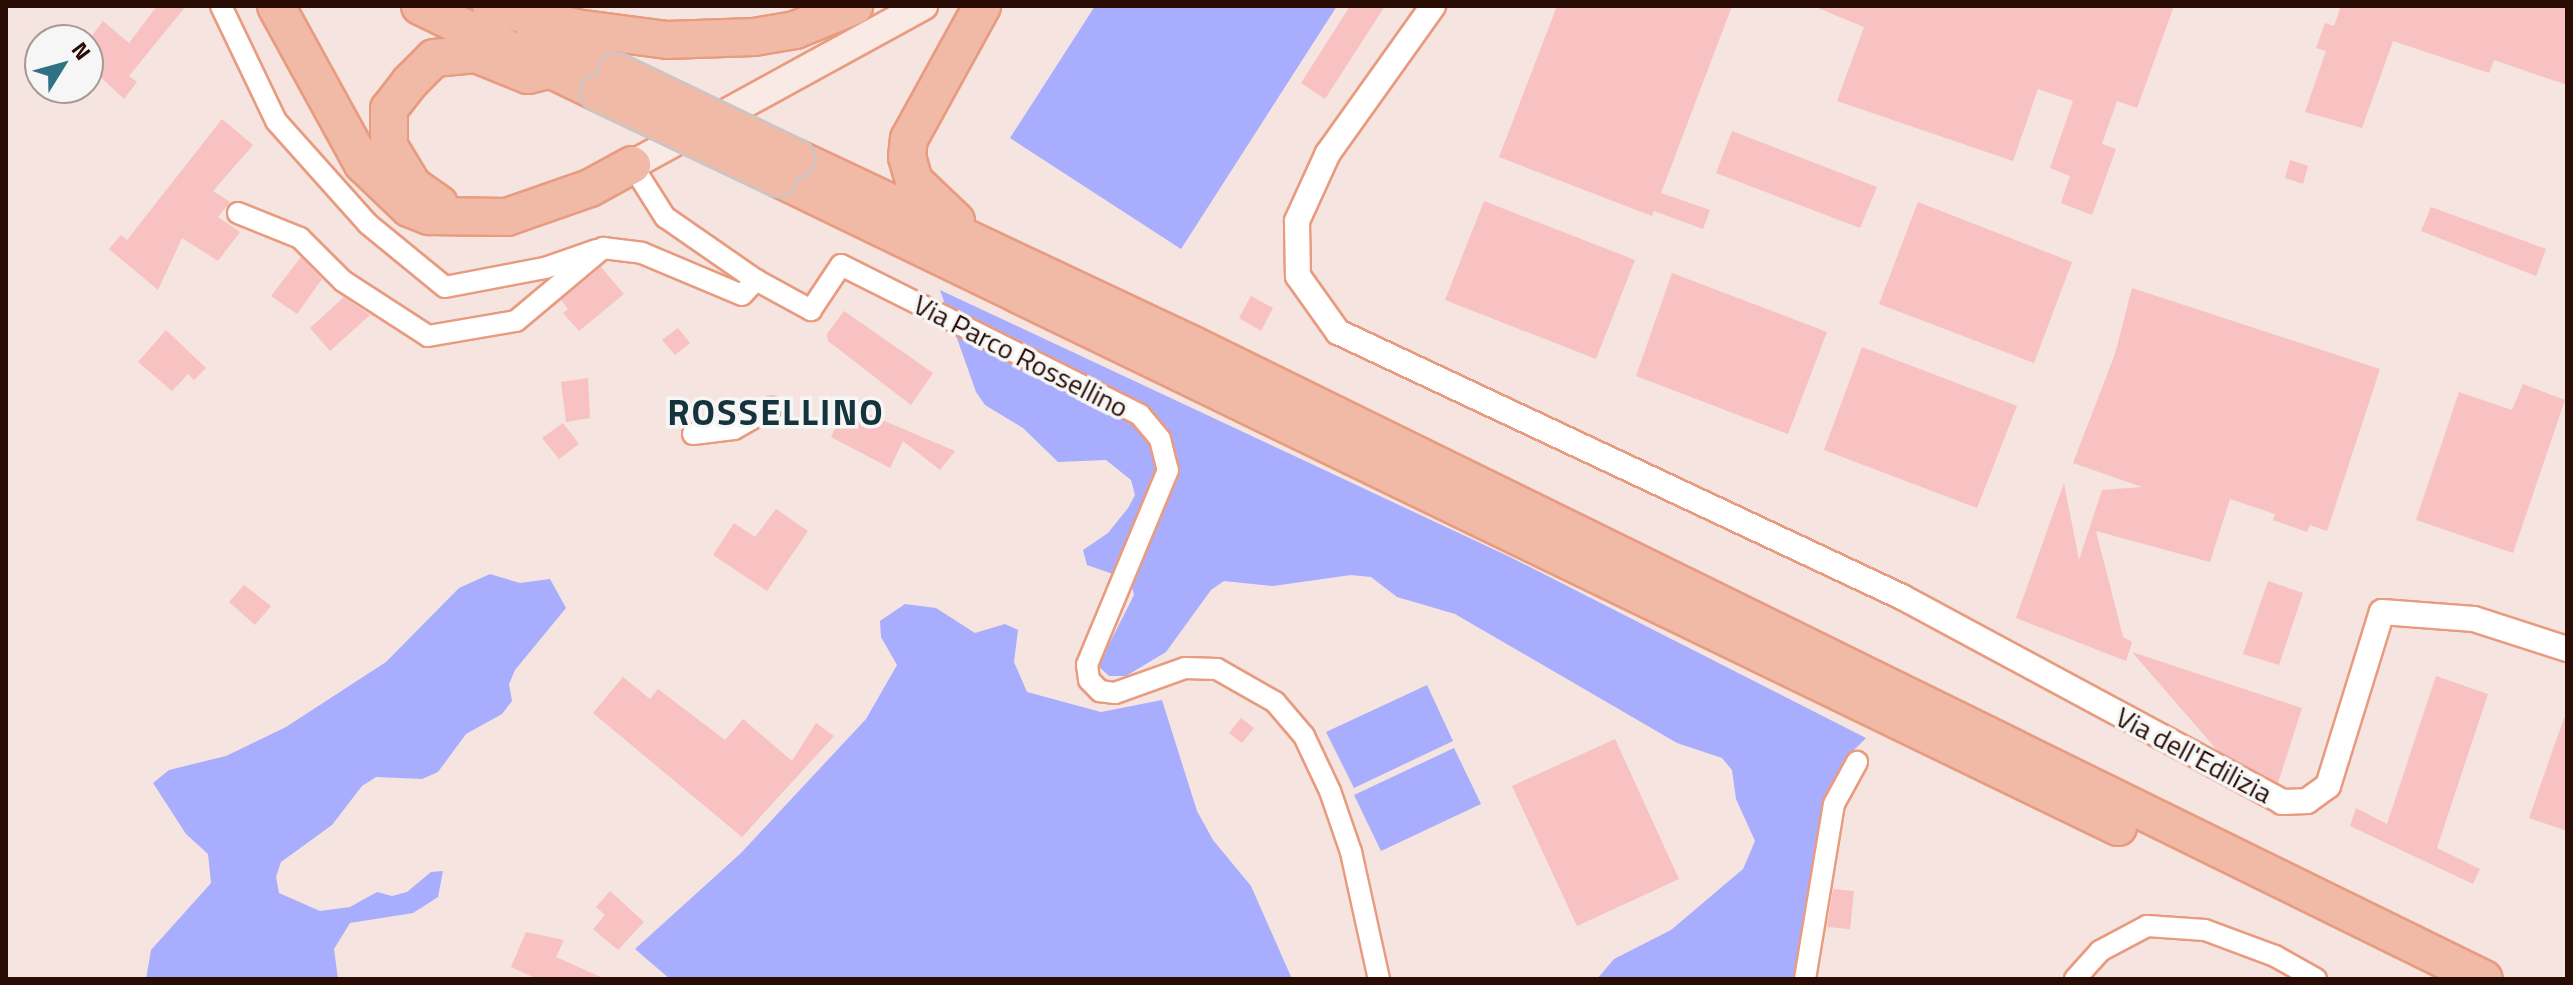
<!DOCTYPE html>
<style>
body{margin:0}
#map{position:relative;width:2573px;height:985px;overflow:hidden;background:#f5e4df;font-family:"Titillium Web",sans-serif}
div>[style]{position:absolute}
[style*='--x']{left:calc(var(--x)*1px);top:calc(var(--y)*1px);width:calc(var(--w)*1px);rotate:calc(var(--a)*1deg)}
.green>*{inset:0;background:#a8aefd}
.building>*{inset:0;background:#f7c2c1}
.roads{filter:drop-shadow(2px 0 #e99b7f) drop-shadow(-2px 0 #e99b7f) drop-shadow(0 2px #e99b7f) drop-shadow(0 -2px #e99b7f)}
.minor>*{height:20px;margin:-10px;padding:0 10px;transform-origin:10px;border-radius:10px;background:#fff}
.tertiary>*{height:24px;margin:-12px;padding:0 12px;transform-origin:12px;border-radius:12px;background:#fff}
.secondary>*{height:28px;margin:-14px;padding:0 14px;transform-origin:14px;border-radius:14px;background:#faeae5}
.motorway>*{height:36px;margin:-18px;padding:0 18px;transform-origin:18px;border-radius:18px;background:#f0baa7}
.bridges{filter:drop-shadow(2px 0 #ccc5c3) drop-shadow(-2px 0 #ccc5c3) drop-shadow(0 2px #ccc5c3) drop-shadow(0 -2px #ccc5c3)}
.motorway-bridge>*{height:36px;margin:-18px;padding:0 18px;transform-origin:18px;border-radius:18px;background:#f0baa7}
span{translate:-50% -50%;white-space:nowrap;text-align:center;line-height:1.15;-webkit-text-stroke:7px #f6f6f6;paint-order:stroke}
.street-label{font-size:28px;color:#290d04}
.district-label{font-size:36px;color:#14333c;font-weight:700;letter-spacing:2px}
.frame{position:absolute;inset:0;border:8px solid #290d04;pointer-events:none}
.north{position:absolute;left:24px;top:24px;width:80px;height:80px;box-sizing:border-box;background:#f6f6f6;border:2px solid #a49995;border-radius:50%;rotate:53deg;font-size:22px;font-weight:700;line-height:32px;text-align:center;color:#290d04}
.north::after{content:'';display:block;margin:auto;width:28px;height:36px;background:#307184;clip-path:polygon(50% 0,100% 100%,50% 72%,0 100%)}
</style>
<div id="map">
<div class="green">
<i style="clip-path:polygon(1095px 6px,1337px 6px,1181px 249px,1010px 138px)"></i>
<i style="clip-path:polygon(940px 290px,1510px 557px,1866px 738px,1843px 761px,1823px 804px,1794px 979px,1597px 979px,1614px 959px,1671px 930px,1743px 869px,1755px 841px,1736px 799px,1732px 770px,1722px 758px,1677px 743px,1455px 614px,1397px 597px,1371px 577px,1351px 575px,1273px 586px,1224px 581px,1211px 590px,1166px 652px,1126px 676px,1109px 676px,1098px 666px,1134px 595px,1130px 580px,1087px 565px,1083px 550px,1108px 533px,1128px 508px,1135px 495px,1131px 480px,1106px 460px,1058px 462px,1023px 428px,985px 405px,976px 392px)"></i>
<i style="clip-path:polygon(490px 574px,520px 583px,550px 579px,566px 608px,515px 670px,509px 684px,512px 701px,502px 714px,466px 734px,438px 772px,422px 779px,376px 777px,362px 786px,332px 825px,281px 862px,276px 877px,279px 893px,320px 911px,350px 907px,377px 892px,392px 896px,407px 892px,431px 872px,443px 871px,438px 897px,413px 913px,350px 923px,334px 949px,338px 979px,146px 979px,151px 950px,211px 883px,208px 854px,186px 834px,153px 783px,169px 770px,226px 756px,286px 727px,386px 662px,459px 588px)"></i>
<i style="clip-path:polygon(905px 604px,936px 608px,975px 633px,1005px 624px,1018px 630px,1014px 662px,1027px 692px,1101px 712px,1162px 700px,1197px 811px,1213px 840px,1251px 886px,1292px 979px,670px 979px,635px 949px,741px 853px,866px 719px,897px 665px,881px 637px,880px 621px)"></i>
<i style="clip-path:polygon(1427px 685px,1453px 741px,1354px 788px,1326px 732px)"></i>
<i style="clip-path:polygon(1454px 748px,1481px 804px,1381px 851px,1354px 795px)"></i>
</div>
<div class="building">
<i style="clip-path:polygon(157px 6px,186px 6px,129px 76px,137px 82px,124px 99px,88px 65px,88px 41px,103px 21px,129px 43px)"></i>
<i style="clip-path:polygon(1350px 6px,1385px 6px,1325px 99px,1301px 83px)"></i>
<i style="clip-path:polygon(1557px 6px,1732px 6px,1661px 193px,1710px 210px,1703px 229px,1654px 211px,1652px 216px,1499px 157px)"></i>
<i style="clip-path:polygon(1813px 6px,2174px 6px,2137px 108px,2117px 101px,2102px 144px,2116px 149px,2092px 215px,2061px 203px,2070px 176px,2050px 168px,2073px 101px,2038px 89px,2013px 161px,1837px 101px,1864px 27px)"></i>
<i style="clip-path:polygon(2341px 6px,2567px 6px,2567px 85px,2494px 60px,2489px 73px,2393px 41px,2362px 128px,2305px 112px,2326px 51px,2316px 48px,2325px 23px,2334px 26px)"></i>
<i style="clip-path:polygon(222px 119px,253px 145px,213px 191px,230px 202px,218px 217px,240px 232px,218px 261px,182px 238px,158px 290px,109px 249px,121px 235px,127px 240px)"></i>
<i style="clip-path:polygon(1732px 131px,1877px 187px,1860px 228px,1716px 173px)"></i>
<i style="clip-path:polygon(2290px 160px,2308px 166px,2303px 184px,2285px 178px)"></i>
<i style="clip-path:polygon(1484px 201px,1635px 260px,1596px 359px,1445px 300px)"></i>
<i style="clip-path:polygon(1918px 202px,2072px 262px,2034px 363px,1879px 304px)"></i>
<i style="clip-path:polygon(2431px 207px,2546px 249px,2536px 276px,2421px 231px)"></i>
<i style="clip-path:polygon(301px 257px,322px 279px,297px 314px,271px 296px)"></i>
<i style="clip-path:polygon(601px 267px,624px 294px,579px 331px,563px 313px,568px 309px,561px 300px)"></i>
<i style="clip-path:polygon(1672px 273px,1827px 332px,1788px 434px,1636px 376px)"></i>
<i style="clip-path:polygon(2132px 288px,2380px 369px,2327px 531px,2310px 525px,2307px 532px,2273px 520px,2275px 514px,2230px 499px,2210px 562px,2096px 531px,2123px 637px,2132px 642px,2126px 661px,2016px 618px,2064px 483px,2079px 560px,2102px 490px,2142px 487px,2073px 463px,2115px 354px)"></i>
<i style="clip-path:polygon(1251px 296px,1273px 308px,1261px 331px,1239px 318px)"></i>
<i style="clip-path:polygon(344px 297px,370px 315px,330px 351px,310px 328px)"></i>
<i style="clip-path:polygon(844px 311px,933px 373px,911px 405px,828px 341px,827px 334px)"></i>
<i style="clip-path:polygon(678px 328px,690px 343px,675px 355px,662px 340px)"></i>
<i style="clip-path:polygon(166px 330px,206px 368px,194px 380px,188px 374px,172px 391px,138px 362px)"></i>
<i style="clip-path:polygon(1862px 347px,2017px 406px,1977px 508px,1824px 450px)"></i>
<i style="clip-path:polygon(588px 378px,590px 418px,566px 422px,561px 382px)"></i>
<i style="clip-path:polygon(2523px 384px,2565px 400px,2513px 553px,2416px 520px,2459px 392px,2512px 410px)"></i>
<i style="clip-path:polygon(846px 405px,861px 411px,955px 451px,940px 470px,903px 441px,890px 468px,831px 437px)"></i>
<i style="clip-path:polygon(563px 423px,579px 444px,559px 459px,542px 438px)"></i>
<i style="clip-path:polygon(776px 509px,808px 531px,767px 591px,713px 555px,734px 523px,755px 537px)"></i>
<i style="clip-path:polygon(2268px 581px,2303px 593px,2279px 665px,2243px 654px)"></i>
<i style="clip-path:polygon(244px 585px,271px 606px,255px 625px,229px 602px)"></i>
<i style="clip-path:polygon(2132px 652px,2302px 708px,2278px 783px,2217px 750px)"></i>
<i style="clip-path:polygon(2436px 676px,2488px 694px,2437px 848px,2480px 869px,2473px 884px,2350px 826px,2356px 808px,2387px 824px)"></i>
<i style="clip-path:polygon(623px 677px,650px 699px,658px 689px,725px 740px,743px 719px,792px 761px,816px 723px,834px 736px,742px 837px,593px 713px)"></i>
<i style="clip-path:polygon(1241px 718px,1254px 728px,1242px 743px,1229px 733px)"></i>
<i style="clip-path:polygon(2564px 718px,2567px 718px,2567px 831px,2529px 818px)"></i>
<i style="clip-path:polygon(1615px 739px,1679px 879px,1577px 926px,1512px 786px)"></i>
<i style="clip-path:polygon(1833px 889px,1854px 891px,1850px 929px,1827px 927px)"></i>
<i style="clip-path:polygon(610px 891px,644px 922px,618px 950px,593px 929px,605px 915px,596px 907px)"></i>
<i style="clip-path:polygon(526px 932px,564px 940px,556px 957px,605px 979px,537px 979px,511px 967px)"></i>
</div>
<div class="roads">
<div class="minor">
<i style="--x:221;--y:6;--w:127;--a:64.4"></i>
<i style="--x:276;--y:121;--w:138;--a:48.2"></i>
<i style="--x:368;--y:224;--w:99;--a:39.3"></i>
<i style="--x:445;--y:287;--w:102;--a:-10.8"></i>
<i style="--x:545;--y:268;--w:54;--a:-19.4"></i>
<i style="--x:632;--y:165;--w:62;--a:57.6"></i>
<i style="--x:665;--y:217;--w:111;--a:34.7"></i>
<i style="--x:756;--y:280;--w:63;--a:28.6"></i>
<i style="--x:811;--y:310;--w:54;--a:-56.3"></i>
<i style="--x:841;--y:265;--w:335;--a:26.6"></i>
<i style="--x:1140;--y:415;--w:31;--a:50"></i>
<i style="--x:1160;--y:439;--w:32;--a:76"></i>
<i style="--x:1168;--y:470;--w:211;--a:112.6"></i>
<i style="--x:1087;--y:665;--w:15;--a:82"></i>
<i style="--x:1089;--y:680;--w:16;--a:45"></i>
<i style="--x:1100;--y:691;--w:15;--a:8"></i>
<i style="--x:1115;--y:693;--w:74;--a:-19.7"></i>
<i style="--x:1185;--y:668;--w:32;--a:2"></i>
<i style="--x:1217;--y:669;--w:67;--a:29.6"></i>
<i style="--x:1275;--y:702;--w:45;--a:49.5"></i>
<i style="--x:1304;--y:736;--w:61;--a:64.7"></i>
<i style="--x:1330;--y:791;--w:65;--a:71"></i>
<i style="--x:1351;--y:852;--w:130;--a:77.6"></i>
<i style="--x:238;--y:213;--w:67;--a:22"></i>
<i style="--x:300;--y:238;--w:61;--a:45"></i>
<i style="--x:343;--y:281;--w:101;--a:32.9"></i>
<i style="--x:428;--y:336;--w:89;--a:-9.7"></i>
<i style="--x:516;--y:321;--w:114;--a:-40"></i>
<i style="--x:603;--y:248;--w:39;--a:7"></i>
<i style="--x:642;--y:253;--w:108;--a:22.8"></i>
<i style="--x:742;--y:295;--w:21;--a:-47"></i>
<i style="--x:693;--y:434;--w:41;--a:-7"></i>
<i style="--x:734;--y:429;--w:43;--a:-29.6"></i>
<i style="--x:1805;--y:979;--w:177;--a:-80.6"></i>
<i style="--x:1834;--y:804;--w:48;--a:-61.3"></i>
<i style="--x:2075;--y:979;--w:38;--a:-48"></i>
<i style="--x:2100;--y:951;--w:53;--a:-28"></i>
<i style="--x:2147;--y:926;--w:58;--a:3.9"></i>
<i style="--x:2205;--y:930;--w:75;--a:20.4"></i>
<i style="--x:2275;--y:956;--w:47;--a:29.3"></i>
</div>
<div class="tertiary">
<i style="--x:1433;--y:6;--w:181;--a:125.5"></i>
<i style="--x:1328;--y:153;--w:75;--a:114.5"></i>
<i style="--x:1297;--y:221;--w:55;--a:89"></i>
<i style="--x:1298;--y:276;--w:69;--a:54.5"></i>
<i style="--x:1338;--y:332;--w:623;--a:25.17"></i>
<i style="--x:1902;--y:597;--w:432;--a:28.3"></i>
<i style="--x:2282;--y:802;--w:25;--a:-2"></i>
<i style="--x:2307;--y:801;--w:26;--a:-36"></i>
<i style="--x:2328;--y:786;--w:182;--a:-72.8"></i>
<i style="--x:2382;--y:612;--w:92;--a:4.4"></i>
<i style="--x:2474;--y:619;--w:98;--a:17.9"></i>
</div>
<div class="secondary">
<i style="--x:632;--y:165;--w:332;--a:-28.7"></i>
</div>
<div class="motorway">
<i style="--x:276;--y:6;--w:180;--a:61.2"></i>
<i style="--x:363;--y:164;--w:64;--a:43.7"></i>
<i style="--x:409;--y:208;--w:22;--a:22"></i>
<i style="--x:429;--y:216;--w:78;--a:0.7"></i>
<i style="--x:507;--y:217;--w:88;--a:-19.3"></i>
<i style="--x:590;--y:188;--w:48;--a:-28.7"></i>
<i style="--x:420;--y:6;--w:199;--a:25.9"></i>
<i style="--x:491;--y:6;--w:88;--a:14.5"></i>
<i style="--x:576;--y:28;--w:92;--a:7.5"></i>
<i style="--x:667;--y:40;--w:87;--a:-2"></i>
<i style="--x:754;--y:37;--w:42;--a:-9.7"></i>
<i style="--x:795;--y:30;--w:64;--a:-22.1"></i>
<i style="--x:535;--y:32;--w:91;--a:26"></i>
<i style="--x:796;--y:158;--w:439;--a:25.2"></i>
<i style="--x:1193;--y:345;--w:1438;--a:26.16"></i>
<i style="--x:778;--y:178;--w:1489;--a:25.84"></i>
<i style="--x:439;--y:204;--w:32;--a:-145"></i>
<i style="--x:413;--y:186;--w:47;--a:-121"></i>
<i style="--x:389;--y:146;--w:37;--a:-90"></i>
<i style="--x:389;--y:109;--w:33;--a:-52"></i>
<i style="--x:409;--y:83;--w:35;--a:-45"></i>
<i style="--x:434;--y:58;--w:42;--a:-5.4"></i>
<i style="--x:476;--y:54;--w:56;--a:22"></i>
<i style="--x:528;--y:75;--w:21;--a:-14"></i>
<i style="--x:956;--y:221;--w:58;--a:-136.4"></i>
<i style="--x:914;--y:181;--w:25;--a:-106"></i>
<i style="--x:907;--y:157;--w:18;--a:-84"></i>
<i style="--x:909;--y:139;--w:152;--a:-61.2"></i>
</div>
</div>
<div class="bridges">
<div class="motorway-bridge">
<i style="--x:617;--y:72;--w:199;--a:25.7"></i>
<i style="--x:599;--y:93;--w:198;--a:25.4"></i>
</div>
</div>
<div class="street-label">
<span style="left:1021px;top:356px;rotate:27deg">Via Parco Rossellino</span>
<span style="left:2194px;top:755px;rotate:28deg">Via dell'Edilizia</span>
</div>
<div class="district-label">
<span style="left:776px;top:412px">ROSSELLINO</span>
</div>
<div class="frame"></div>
<div class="north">N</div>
</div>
